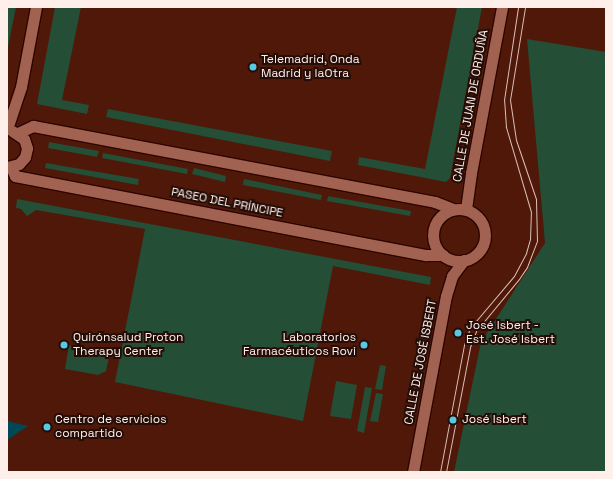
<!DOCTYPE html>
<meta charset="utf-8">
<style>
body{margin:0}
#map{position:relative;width:613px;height:479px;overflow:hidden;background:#4f1809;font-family:"Space Grotesk",sans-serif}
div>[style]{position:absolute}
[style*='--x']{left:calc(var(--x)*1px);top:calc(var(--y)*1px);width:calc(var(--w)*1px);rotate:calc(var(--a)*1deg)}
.green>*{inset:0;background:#244e35}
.water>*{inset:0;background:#004856}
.roads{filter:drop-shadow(1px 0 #2d0500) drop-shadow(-1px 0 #2d0500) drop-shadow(0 1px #2d0500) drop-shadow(0 -1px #2d0500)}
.minor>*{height:11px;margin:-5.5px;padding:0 5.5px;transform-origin:5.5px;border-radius:5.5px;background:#a26252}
.minor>.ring{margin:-5.5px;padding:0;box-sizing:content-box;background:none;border:11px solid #a26252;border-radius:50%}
.tram>*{height:1px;margin:-0.5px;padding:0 0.5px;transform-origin:0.5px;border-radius:0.5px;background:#d9c1bb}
.dots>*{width:11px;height:11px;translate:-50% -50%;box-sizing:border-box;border:2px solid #250d07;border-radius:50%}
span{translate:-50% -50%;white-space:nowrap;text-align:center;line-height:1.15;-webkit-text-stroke:4px #250d07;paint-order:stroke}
.poi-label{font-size:12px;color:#feefeb}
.left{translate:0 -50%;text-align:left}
.right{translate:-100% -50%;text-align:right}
.street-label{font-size:12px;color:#feefeb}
.frame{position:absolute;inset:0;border:8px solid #feefeb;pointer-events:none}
</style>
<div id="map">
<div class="green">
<i style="clip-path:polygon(7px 7px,16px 7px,7px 52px)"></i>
<i style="clip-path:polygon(55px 7px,81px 7px,62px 100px,89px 105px,87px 114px,37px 104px)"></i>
<i style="clip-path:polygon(457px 7px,482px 7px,450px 178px,446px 182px,358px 165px,359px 157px,425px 169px)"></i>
<i style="clip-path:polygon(527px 39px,606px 52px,606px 472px,454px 472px,481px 342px,545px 243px)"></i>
<i style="clip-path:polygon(108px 109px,332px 151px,330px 161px,106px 117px)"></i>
<i style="clip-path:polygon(49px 142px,99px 151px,97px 157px,48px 148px)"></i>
<i style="clip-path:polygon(103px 153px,188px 169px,187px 174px,102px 158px)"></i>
<i style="clip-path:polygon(46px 163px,139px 179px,138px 185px,45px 168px)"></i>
<i style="clip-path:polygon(194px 168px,226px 176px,225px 182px,192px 174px)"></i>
<i style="clip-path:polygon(244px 179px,322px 195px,321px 200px,243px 185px)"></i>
<i style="clip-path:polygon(328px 196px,411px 211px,410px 216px,327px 201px)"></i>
<i style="clip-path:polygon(17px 199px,431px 277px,430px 285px,333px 266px,303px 421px,115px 382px,145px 229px,36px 210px,27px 216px,21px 209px,16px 208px)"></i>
<i style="clip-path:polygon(69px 345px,110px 353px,106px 371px,98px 375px,65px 369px)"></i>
<i style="clip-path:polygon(380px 365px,386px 366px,382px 390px,375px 389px)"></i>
<i style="clip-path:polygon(336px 381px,357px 385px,351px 419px,330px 416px)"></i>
<i style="clip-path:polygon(365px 387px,372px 388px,364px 433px,357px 431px)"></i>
<i style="clip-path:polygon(376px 393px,383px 394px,378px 422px,370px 421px)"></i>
</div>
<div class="water">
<i style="clip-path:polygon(7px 421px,28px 426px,7px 440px)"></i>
</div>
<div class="roads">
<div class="minor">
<i style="--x:7;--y:129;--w:44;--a:-71.6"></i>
<i style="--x:21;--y:87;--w:81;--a:-79.4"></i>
<i style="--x:18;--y:133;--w:17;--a:-25"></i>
<i style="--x:33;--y:126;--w:409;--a:10.7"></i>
<i style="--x:435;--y:202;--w:19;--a:21"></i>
<i style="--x:7;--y:167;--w:12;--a:-14"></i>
<i style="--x:19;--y:164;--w:9;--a:-49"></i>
<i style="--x:25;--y:157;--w:9;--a:-77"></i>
<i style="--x:27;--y:148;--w:9;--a:-108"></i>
<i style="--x:24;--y:139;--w:14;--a:-146"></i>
<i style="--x:11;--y:167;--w:10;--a:66"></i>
<i style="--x:15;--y:176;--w:419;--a:10.9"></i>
<i style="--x:426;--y:255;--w:17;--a:0"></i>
<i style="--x:466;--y:209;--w:36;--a:-82"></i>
<i style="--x:471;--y:173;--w:169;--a:-79.4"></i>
<i class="ring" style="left:433px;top:209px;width:41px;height:41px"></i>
<i style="--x:413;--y:472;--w:179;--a:-79.4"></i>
<i style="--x:446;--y:296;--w:21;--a:-73"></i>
<i style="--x:452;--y:276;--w:20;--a:-53"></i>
</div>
</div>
<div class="tram">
<i style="--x:440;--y:472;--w:129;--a:-79.3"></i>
<i style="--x:464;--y:345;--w:18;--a:-71"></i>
<i style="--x:470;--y:328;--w:68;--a:-49.8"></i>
<i style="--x:514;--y:276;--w:26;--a:-62"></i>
<i style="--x:526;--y:253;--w:15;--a:-74"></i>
<i style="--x:530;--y:239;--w:27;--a:-88"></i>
<i style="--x:531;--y:212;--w:89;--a:-106.4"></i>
<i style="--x:506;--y:127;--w:27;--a:-94"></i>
<i style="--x:504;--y:100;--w:94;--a:-81.4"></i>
<i style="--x:446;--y:472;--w:127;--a:-79.1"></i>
<i style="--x:470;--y:347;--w:17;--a:-69"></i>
<i style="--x:476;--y:331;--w:67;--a:-50.4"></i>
<i style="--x:519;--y:279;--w:14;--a:-56"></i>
<i style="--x:527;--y:267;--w:28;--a:-69"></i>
<i style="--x:537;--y:241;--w:42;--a:-91.4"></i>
<i style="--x:536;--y:199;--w:62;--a:-108.7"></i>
<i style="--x:516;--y:140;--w:40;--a:-98.5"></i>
<i style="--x:510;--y:100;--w:94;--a:-80.8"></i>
</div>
<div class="dots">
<i style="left:253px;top:67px;background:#58c9e3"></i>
<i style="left:458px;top:333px;background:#58c9e3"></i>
<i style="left:64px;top:345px;background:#58c9e3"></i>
<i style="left:364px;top:345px;background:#58c9e3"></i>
<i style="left:453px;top:420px;background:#58c9e3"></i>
<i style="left:47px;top:427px;background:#58c9e3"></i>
</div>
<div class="poi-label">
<span class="left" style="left:261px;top:67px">Telemadrid, Onda<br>Madrid y laOtra</span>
<span class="left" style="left:466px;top:333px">José Isbert -<br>Est. José Isbert</span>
<span class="left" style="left:73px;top:345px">Quirónsalud Proton<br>Therapy Center</span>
<span class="right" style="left:356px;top:345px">Laboratorios<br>Farmacéuticos Rovi</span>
<span class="left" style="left:55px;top:427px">Centro de servicios<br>compartido</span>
<span class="left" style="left:462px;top:420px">José Isbert</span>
</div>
<div class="street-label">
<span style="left:471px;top:106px;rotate:-80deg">CALLE DE JUAN DE ORDUÑA</span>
<span style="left:227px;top:203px;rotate:11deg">PASEO DEL PRÍNCIPE</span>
<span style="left:421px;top:362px;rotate:-79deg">CALLE DE JOSÉ ISBERT</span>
</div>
<div class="frame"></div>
</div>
